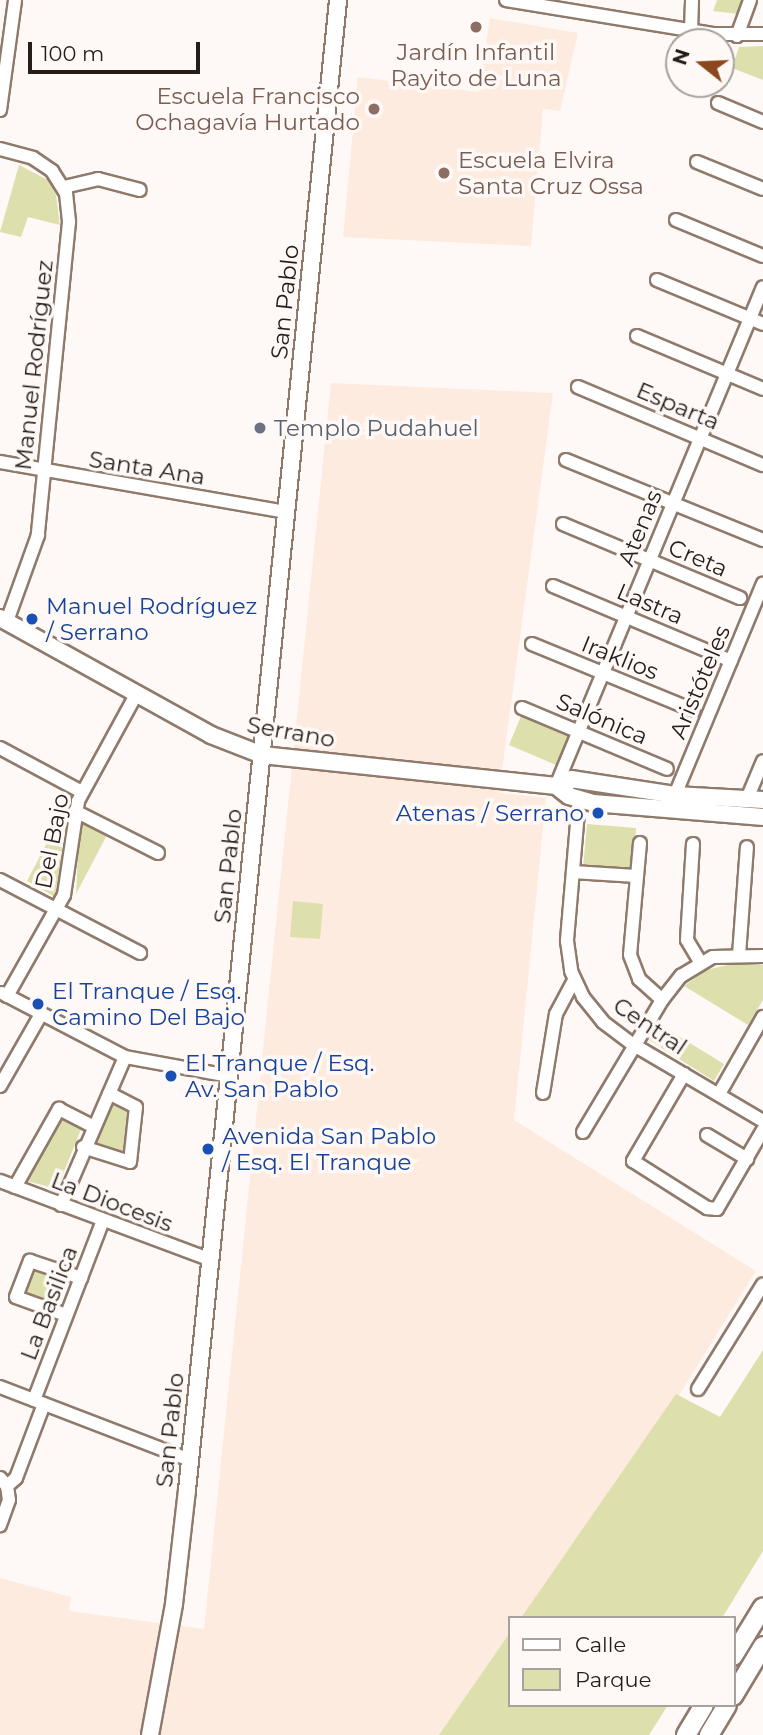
<!DOCTYPE html>
<meta charset="utf-8">
<style>
body{margin:0}
#map{position:relative;width:763px;height:1735px;overflow:hidden;background:#fef9f6;font-family:Montserrat,sans-serif}
div>[style]{position:absolute}
[style*='--x']{left:calc(var(--x)*1px);top:calc(var(--y)*1px);width:calc(var(--w)*1px);rotate:calc(var(--a)*1deg)}
.built>*{inset:0;background:#feebdf}
.green>*{inset:0;background:#dde0ad}
.roads{filter:drop-shadow(2px 0 #8f7a6c) drop-shadow(-2px 0 #8f7a6c) drop-shadow(0 2px #8f7a6c) drop-shadow(0 -2px #8f7a6c)}
.minor>*{height:12px;margin:-6px;padding:0 6px;transform-origin:6px;border-radius:6px;background:#fff}
.major>*{height:16px;margin:-8px;padding:0 8px;transform-origin:8px;border-radius:8px;background:#fff}
.highway>*{height:18px;margin:-9px;padding:0 9px;transform-origin:9px;border-radius:9px;background:#fff}
.dots>*{width:19px;height:19px;translate:-50% -50%;box-sizing:border-box;border:4px solid #fef9f6;border-radius:50%}
span{translate:-50% -50%;white-space:nowrap;text-align:center;line-height:1.15;-webkit-text-stroke:7px #fef9f6;paint-order:stroke}
.education-label{font-size:23px;color:#785e54}
.right{translate:-100% -50%;text-align:right}
.left{translate:0 -50%;text-align:left}
.street-label{font-size:23px;color:#261d18}
.worship-label{font-size:23px;color:#5b616d}
.transit-label{font-size:23px;color:#164399}
.legend{position:absolute;left:508px;top:1616px;width:228px;height:91px;box-sizing:border-box;background:#fef9f6;border:2px solid #a8a19d;margin:0;padding:9px 12px;list-style:none;font-size:21px;color:#261d18}
.legend li{display:flex;align-items:center;gap:14px;height:35px}
.legend b{width:35px;border:2px solid #a8a19d}
.north{position:absolute;left:665px;top:28px;width:70px;height:70px;box-sizing:border-box;background:#fef9f6;border:2px solid #a8a19d;border-radius:50%;rotate:288deg;font-size:19px;font-weight:700;line-height:28px;text-align:center;color:#261d18}
.north::after{content:'';display:block;margin:auto;width:24px;height:32px;background:#8d471f;clip-path:polygon(50% 0,100% 100%,50% 72%,0 100%)}
.scale{position:absolute;left:28px;top:42px;width:172px;height:32px;box-sizing:border-box;border:4px solid #261d18;border-top:0;padding-left:9px;font-size:21px;line-height:24px;white-space:nowrap;color:#261d18;-webkit-text-stroke:5px #fef9f6;paint-order:stroke}
</style>
<div id="map">
<div class="built">
<i style="clip-path:polygon(490px 18px,578px 33px,560px 111px,543px 109px,531px 246px,343px 237px,358px 77px,479px 92px)"></i>
<i style="clip-path:polygon(331px 383px,553px 393px,499px 793px,546px 798px,514px 1120px,756px 1271px,541px 1618px,509px 1618px,509px 1671px,471px 1735px,0 1735px,0 1578px,71px 1597px,69px 1611px,204px 1629px)"></i>
</div>
<div class="green">
<i style="clip-path:polygon(717px 0,745px 0,739px 14px,713px 11px)"></i>
<i style="clip-path:polygon(763px 46px,763px 80px,732px 68px,739px 47px)"></i>
<i style="clip-path:polygon(19px 165px,48px 180px,56px 195px,60px 225px,28px 217px,21px 237px,0 232px)"></i>
<i style="clip-path:polygon(521px 716px,569px 737px,556px 765px,509px 745px)"></i>
<i style="clip-path:polygon(63px 812px,61px 878px,55px 897px,27px 881px)"></i>
<i style="clip-path:polygon(82px 819px,108px 833px,76px 894px,79px 834px)"></i>
<i style="clip-path:polygon(587px 824px,636px 828px,633px 873px,583px 869px)"></i>
<i style="clip-path:polygon(293px 901px,323px 904px,320px 939px,290px 937px)"></i>
<i style="clip-path:polygon(732px 964px,763px 965px,763px 1000px,748px 1025px,684px 986px,706px 970px)"></i>
<i style="clip-path:polygon(659px 1024px,724px 1064px,714px 1081px,649px 1040px)"></i>
<i style="clip-path:polygon(114px 1101px,131px 1109px,125px 1156px,93px 1146px)"></i>
<i style="clip-path:polygon(60px 1117px,82px 1127px,57px 1189px,23px 1180px)"></i>
<i style="clip-path:polygon(32px 1265px,68px 1278px,58px 1309px,21px 1296px)"></i>
<i style="clip-path:polygon(763px 1350px,763px 1551px,722px 1618px,521px 1618px,676px 1394px,720px 1417px)"></i>
<i style="clip-path:polygon(509px 1634px,509px 1705px,668px 1705px,649px 1735px,439px 1735px)"></i>
</div>
<div class="roads">
<div class="minor">
<i style="--x:506;--y:0;--w:211;--a:9.3"></i>
<i style="--x:714;--y:34;--w:49;--a:0"></i>
<i style="--x:691;--y:30;--w:30;--a:-88"></i>
<i style="--x:737;--y:36;--w:38;--a:-70"></i>
<i style="--x:718;--y:103;--w:49;--a:22.9"></i>
<i style="--x:0;--y:110;--w:111;--a:-82.2"></i>
<i style="--x:0;--y:149;--w:34;--a:15"></i>
<i style="--x:33;--y:158;--w:23;--a:34"></i>
<i style="--x:52;--y:171;--w:26;--a:58"></i>
<i style="--x:66;--y:193;--w:29;--a:84"></i>
<i style="--x:69;--y:222;--w:315;--a:95.7"></i>
<i style="--x:38;--y:535;--w:91;--a:109.8"></i>
<i style="--x:697;--y:162;--w:71;--a:22.2"></i>
<i style="--x:64;--y:187;--w:35;--a:-13"></i>
<i style="--x:98;--y:179;--w:43;--a:14.7"></i>
<i style="--x:676;--y:220;--w:94;--a:22.5"></i>
<i style="--x:657;--y:280;--w:115;--a:22.5"></i>
<i style="--x:637;--y:336;--w:137;--a:22.8"></i>
<i style="--x:578;--y:387;--w:201;--a:22.9"></i>
<i style="--x:566;--y:460;--w:213;--a:22.1"></i>
<i style="--x:0;--y:462;--w:291;--a:9.9"></i>
<i style="--x:563;--y:524;--w:192;--a:22.7"></i>
<i style="--x:553;--y:586;--w:193;--a:22.8"></i>
<i style="--x:532;--y:644;--w:174;--a:22.3"></i>
<i style="--x:522;--y:708;--w:157;--a:22.8"></i>
<i style="--x:0;--y:748;--w:93;--a:28.2"></i>
<i style="--x:556;--y:786;--w:540;--a:-67.47"></i>
<i style="--x:675;--y:795;--w:229;--a:-67.4"></i>
<i style="--x:747;--y:799;--w:41;--a:-67.2"></i>
<i style="--x:579;--y:800;--w:142;--a:94.9"></i>
<i style="--x:567;--y:941;--w:30;--a:82"></i>
<i style="--x:571;--y:971;--w:29;--a:65"></i>
<i style="--x:583;--y:997;--w:32;--a:51"></i>
<i style="--x:603;--y:1022;--w:39;--a:37"></i>
<i style="--x:634;--y:1045;--w:150;--a:30.5"></i>
<i style="--x:75;--y:811;--w:93;--a:26.8"></i>
<i style="--x:640;--y:843;--w:112;--a:95.1"></i>
<i style="--x:630;--y:955;--w:26;--a:69"></i>
<i style="--x:639;--y:979;--w:31;--a:42"></i>
<i style="--x:693;--y:844;--w:96;--a:93.6"></i>
<i style="--x:687;--y:940;--w:26;--a:59"></i>
<i style="--x:573;--y:872;--w:63;--a:3.6"></i>
<i style="--x:0;--y:880;--w:158;--a:27.5"></i>
<i style="--x:739;--y:955;--w:108;--a:-85.8"></i>
<i style="--x:2;--y:993;--w:139;--a:27.5"></i>
<i style="--x:125;--y:1057;--w:106;--a:10.4"></i>
<i style="--x:7;--y:996;--w:116;--a:-60.6"></i>
<i style="--x:64;--y:895;--w:95;--a:-81.5"></i>
<i style="--x:78;--y:801;--w:123;--a:-61.4"></i>
<i style="--x:684;--y:1074;--w:101;--a:120.4"></i>
<i style="--x:633;--y:1161;--w:88;--a:32.4"></i>
<i style="--x:707;--y:1208;--w:10;--a:6"></i>
<i style="--x:717;--y:1209;--w:91;--a:-59.8"></i>
<i style="--x:0;--y:1086;--w:83;--a:-60.3"></i>
<i style="--x:543;--y:1093;--w:80;--a:-80.7"></i>
<i style="--x:556;--y:1014;--w:38;--a:-62"></i>
<i style="--x:719;--y:1094;--w:89;--a:-60.3"></i>
<i style="--x:583;--y:1132;--w:154;--a:-59.1"></i>
<i style="--x:662;--y:1000;--w:31;--a:-52"></i>
<i style="--x:681;--y:976;--w:37;--a:-31"></i>
<i style="--x:713;--y:957;--w:50;--a:-1.1"></i>
<i style="--x:707;--y:1135;--w:47;--a:31"></i>
<i style="--x:83;--y:1147;--w:49;--a:17.7"></i>
<i style="--x:130;--y:1162;--w:55;--a:-83.8"></i>
<i style="--x:136;--y:1107;--w:30;--a:-153"></i>
<i style="--x:0;--y:1181;--w:225;--a:20.5"></i>
<i style="--x:15;--y:1187;--w:90;--a:-60.6"></i>
<i style="--x:59;--y:1109;--w:37;--a:27"></i>
<i style="--x:61;--y:1205;--w:161;--a:-66.6"></i>
<i style="--x:66;--y:1315;--w:53;--a:-160.2"></i>
<i style="--x:16;--y:1297;--w:39;--a:-69"></i>
<i style="--x:30;--y:1261;--w:54;--a:18.4"></i>
<i style="--x:0;--y:1387;--w:204;--a:21"></i>
<i style="--x:698;--y:1389;--w:123;--a:-58.2"></i>
<i style="--x:34;--y:1400;--w:193;--a:-69"></i>
<i style="--x:0;--y:1478;--w:11;--a:49"></i>
<i style="--x:7;--y:1486;--w:14;--a:82"></i>
<i style="--x:9;--y:1500;--w:27;--a:110"></i>
<i style="--x:7;--y:1486;--w:12;--a:-42"></i>
<i style="--x:16;--y:1478;--w:79;--a:-69.3"></i>
</div>
<div class="major">
<i style="--x:0;--y:618;--w:241;--a:29"></i>
<i style="--x:211;--y:735;--w:55;--a:21.4"></i>
<i style="--x:262;--y:755;--w:296;--a:6"></i>
<i style="--x:556;--y:786;--w:16;--a:38"></i>
<i style="--x:569;--y:796;--w:25;--a:16"></i>
<i style="--x:593;--y:803;--w:171;--a:4.7"></i>
<i style="--x:563;--y:787;--w:11;--a:-45"></i>
<i style="--x:571;--y:779;--w:105;--a:8.7"></i>
<i style="--x:675;--y:795;--w:88;--a:3.3"></i>
<i style="--x:150;--y:1735;--w:133;--a:-79.6"></i>
<i style="--x:174;--y:1604;--w:115;--a:-83.5"></i>
<i style="--x:187;--y:1490;--w:1498;--a:-84.21"></i>
</div>
<div class="highway">
<i style="--x:733;--y:1656;--w:57;--a:-58.5"></i>
<i style="--x:733;--y:1696;--w:58;--a:-59"></i>
<i style="--x:686;--y:1735;--w:35;--a:-59"></i>
<i style="--x:709;--y:1735;--w:35;--a:-59"></i>
</div>
</div>
<div class="dots">
<i style="left:476px;top:27px;background:#8d6e63"></i>
<i style="left:374px;top:109px;background:#8d6e63"></i>
<i style="left:444px;top:173px;background:#8d6e63"></i>
<i style="left:260px;top:428px;background:#6b7280"></i>
<i style="left:32px;top:619px;background:#1a4fb4"></i>
<i style="left:598px;top:813px;background:#1a4fb4"></i>
<i style="left:38px;top:1004px;background:#1a4fb4"></i>
<i style="left:171px;top:1076px;background:#1a4fb4"></i>
<i style="left:208px;top:1149px;background:#1a4fb4"></i>
</div>
<div class="education-label">
<span style="left:476px;top:65px">Jardín Infantil<br>Rayito de Luna</span>
<span class="right" style="left:360px;top:109px">Escuela Francisco<br>Ochagavía Hurtado</span>
<span class="left" style="left:458px;top:173px">Escuela Elvira<br>Santa Cruz Ossa</span>
</div>
<div class="street-label">
<span style="left:285px;top:302px;rotate:-84deg">San Pablo</span>
<span style="left:34px;top:365px;rotate:-84deg">Manuel Rodríguez</span>
<span style="left:678px;top:406px;rotate:23deg">Esparta</span>
<span style="left:147px;top:468px;rotate:9deg">Santa Ana</span>
<span style="left:640px;top:528px;rotate:-68deg">Atenas</span>
<span style="left:698px;top:558px;rotate:23deg">Creta</span>
<span style="left:650px;top:604px;rotate:23deg">Lastra</span>
<span style="left:620px;top:658px;rotate:22deg">Iraklios</span>
<span style="left:700px;top:682px;rotate:-67deg">Aristóteles</span>
<span style="left:602px;top:719px;rotate:23deg">Salónica</span>
<span style="left:291px;top:732px;rotate:10deg">Serrano</span>
<span style="left:52px;top:841px;rotate:-79deg">Del Bajo</span>
<span style="left:228px;top:866px;rotate:-84deg">San Pablo</span>
<span style="left:650px;top:1026px;rotate:34deg">Central</span>
<span style="left:112px;top:1202px;rotate:21deg">La Diocesis</span>
<span style="left:49px;top:1303px;rotate:-69deg">La Basilica</span>
<span style="left:170px;top:1430px;rotate:-84deg">San Pablo</span>
</div>
<div class="worship-label">
<span class="left" style="left:274px;top:428px">Templo Pudahuel</span>
</div>
<div class="transit-label">
<span class="left" style="left:46px;top:619px">Manuel Rodríguez<br>/ Serrano</span>
<span class="right" style="left:584px;top:813px">Atenas / Serrano</span>
<span class="left" style="left:52px;top:1004px">El Tranque / Esq.<br>Camino Del Bajo</span>
<span class="left" style="left:185px;top:1076px">El Tranque / Esq.<br>Av. San Pablo</span>
<span class="left" style="left:222px;top:1149px">Avenida San Pablo<br>/ Esq. El Tranque</span>
</div>
<ul class="legend">
<li><b style="height:9px;background:#fff"></b>Calle</li>
<li><b style="height:19px;background:#dde0ad"></b>Parque</li>
</ul>
<div class="north">N</div>
<div class="scale">100 m</div>
</div>
